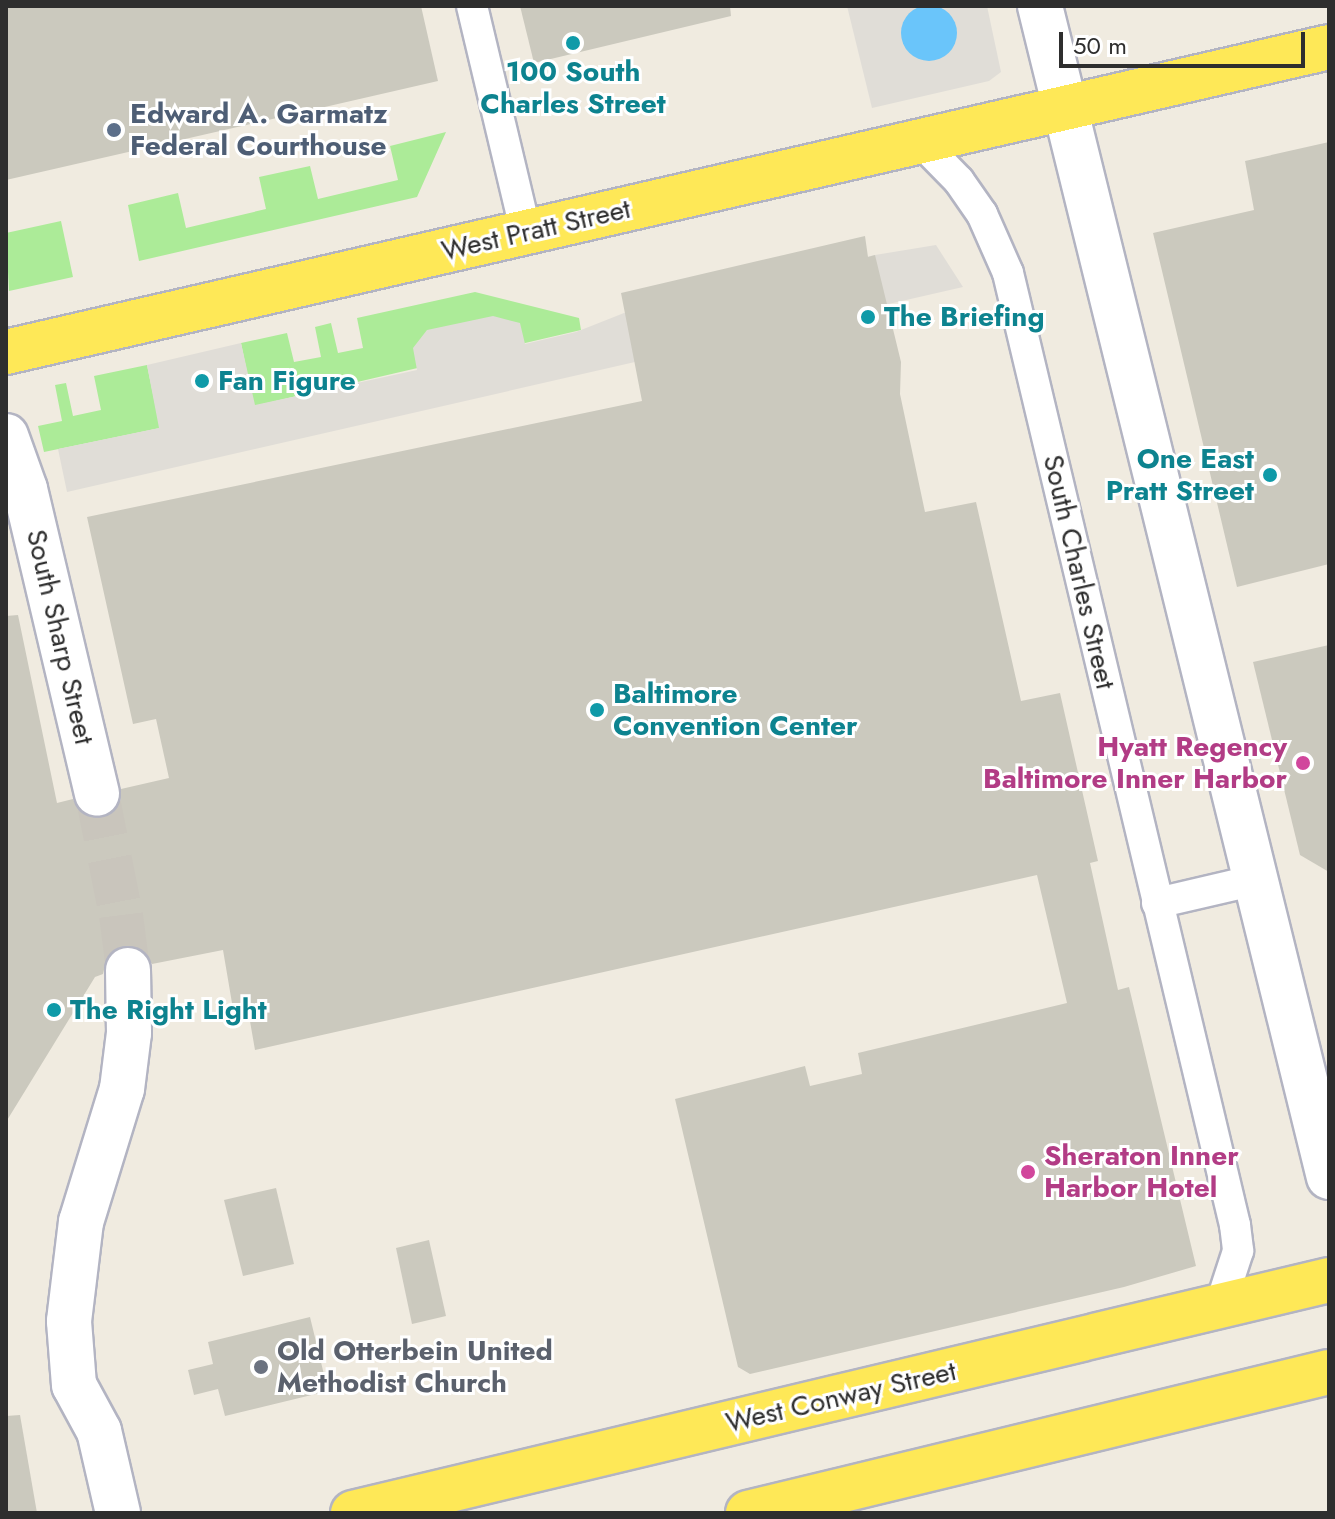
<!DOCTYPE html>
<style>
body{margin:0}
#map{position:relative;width:1335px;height:1519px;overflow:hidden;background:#f0ebe0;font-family:Jost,sans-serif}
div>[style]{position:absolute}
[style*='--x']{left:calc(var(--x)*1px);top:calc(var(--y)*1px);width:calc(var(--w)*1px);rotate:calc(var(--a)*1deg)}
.green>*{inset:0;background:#aceb98}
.plaza>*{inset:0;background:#e0ddd7}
.water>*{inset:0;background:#6ac5fa}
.round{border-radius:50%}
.building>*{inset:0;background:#cbc9be}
.secondary-tunnel>*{height:44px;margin-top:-22px;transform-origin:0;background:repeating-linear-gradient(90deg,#c9c5bc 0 44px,transparent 0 66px)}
.roads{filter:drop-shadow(2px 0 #b3b4c2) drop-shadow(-2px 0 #b3b4c2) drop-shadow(0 2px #b3b4c2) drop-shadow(0 -2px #b3b4c2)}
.minor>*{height:30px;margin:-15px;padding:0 15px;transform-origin:15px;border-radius:15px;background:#fff}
.secondary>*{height:44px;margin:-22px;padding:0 22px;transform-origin:22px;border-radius:22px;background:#fff}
.primary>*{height:44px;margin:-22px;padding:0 22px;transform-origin:22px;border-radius:22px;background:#fee857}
.dots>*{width:22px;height:22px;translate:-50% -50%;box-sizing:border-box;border:4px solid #fff;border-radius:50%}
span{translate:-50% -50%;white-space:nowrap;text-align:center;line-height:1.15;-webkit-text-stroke:6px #fff;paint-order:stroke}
.culture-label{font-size:28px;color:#0d838f;font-weight:700}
.left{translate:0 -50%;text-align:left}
.right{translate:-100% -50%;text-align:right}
.service-label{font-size:28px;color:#4e5e75;font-weight:700}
.street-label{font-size:28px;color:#2e2e2e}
.hotel-label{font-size:28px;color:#b23c85;font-weight:700}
.worship-label{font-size:28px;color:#5b616d;font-weight:700}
.frame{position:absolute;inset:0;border:8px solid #2e2e2e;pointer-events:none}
.scale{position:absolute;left:1059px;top:32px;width:246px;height:36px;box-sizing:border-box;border:4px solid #2e2e2e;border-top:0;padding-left:10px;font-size:24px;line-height:28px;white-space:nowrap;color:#2e2e2e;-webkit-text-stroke:6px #fff;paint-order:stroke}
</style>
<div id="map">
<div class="green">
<i style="clip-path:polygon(446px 132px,417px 197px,139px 261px,128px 205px,178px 193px,186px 228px,266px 209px,259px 177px,310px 166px,318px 199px,398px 180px,390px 146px)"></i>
<i style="clip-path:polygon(61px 221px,73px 277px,9px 291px,6px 233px)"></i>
<i style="clip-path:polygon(475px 292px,579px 318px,581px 330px,254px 406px,241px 343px,287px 333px,294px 362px,321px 357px,315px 327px,331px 323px,338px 353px,363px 348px,357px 318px)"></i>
<i style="clip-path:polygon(147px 365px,160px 428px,44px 452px,38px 426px,62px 421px,55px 385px,66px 383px,73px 416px,101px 410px,94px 376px)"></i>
</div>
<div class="plaza">
<i style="clip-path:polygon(847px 6px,987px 6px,1001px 72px,989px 81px,872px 108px)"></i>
<i style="clip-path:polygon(936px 245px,963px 287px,67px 492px,58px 449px,159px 428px,147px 365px,241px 343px,255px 405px,417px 370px,413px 348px,427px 330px,493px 316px,520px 323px,525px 344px,576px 332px,624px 313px,875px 255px)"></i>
</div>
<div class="water">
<i class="round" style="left:901px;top:5px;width:56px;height:56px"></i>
</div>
<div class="building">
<i style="clip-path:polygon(6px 6px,421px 6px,438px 81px,6px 180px)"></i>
<i style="clip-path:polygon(520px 6px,730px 6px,731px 16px,534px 63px)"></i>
<i style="clip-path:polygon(1329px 142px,1329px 564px,1237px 587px,1153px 233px,1254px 210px,1245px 161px)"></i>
<i style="clip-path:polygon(865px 236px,868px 257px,875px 255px,901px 362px,900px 394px,925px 512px,976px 502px,1021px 701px,1060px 693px,1098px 861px,1090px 863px,1118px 990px,1129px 987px,1196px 1266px,1124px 1287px,750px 1374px,738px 1367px,675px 1099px,805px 1066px,810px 1086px,862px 1074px,858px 1053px,1067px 1003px,1037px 875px,255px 1050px,247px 1004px,233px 1009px,223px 950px,152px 964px,141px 949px,127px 945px,115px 949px,107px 957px,103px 974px,95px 977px,6px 1122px,6px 616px,18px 615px,57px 803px,73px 799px,79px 812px,89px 818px,102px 818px,115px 812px,121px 800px,121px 789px,169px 778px,156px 719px,133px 724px,87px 517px,642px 401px,621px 293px)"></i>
<i style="clip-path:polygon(1329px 645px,1329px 872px,1300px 855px,1253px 662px)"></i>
<i style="clip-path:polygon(276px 1188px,294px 1264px,243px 1276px,224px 1200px)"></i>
<i style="clip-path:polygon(429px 1240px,446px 1316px,412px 1324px,396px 1248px)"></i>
<i style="clip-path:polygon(310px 1317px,328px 1391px,225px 1416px,218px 1389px,194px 1395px,188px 1370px,213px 1364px,208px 1342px)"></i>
<i style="clip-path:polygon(20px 1415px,37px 1513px,6px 1513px,6px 1416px)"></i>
</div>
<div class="secondary-tunnel">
<i style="--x:97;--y:794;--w:123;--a:78.8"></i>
<i style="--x:121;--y:915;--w:55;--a:82.7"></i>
</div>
<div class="roads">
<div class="minor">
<i style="--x:472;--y:6;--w:232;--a:76.6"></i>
<i style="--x:921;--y:142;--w:54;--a:45.7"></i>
<i style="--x:959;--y:181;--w:40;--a:55.1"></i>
<i style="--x:982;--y:214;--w:64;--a:66.2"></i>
<i style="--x:1008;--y:273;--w:979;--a:76.59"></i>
<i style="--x:1235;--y:1225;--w:26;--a:83"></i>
<i style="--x:1238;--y:1251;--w:58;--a:108.1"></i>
<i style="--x:1157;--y:903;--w:102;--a:-13.1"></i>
</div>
<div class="secondary">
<i style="--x:1040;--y:6;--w:1206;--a:76.14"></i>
<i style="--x:6;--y:436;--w:56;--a:70.3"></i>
<i style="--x:25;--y:489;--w:313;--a:76.7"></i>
<i style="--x:118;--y:1513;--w:84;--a:-103"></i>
<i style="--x:99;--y:1431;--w:52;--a:-118.5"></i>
<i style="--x:74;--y:1385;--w:64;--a:-94.5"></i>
<i style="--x:69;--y:1321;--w:100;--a:-83.1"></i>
<i style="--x:81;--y:1222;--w:139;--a:-72.9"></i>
<i style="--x:122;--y:1089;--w:56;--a:-82.9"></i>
<i style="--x:129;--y:1033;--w:63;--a:-90.9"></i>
</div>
<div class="primary">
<i style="--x:6;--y:352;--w:1358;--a:-12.98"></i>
<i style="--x:353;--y:1513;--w:1003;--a:-13.43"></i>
<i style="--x:748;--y:1513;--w:598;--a:-13.64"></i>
</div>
</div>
<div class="dots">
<i style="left:573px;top:43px;background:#0f9aa8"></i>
<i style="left:114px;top:130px;background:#5c6f8a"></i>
<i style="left:868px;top:317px;background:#0f9aa8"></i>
<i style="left:202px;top:381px;background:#0f9aa8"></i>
<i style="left:1270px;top:475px;background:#0f9aa8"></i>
<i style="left:597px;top:710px;background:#0f9aa8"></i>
<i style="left:1303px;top:763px;background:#d1479c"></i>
<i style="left:54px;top:1010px;background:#0f9aa8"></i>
<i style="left:1028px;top:1172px;background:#d1479c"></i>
<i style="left:261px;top:1367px;background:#6b7280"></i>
</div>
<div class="culture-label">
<span style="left:573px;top:88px">100 South<br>Charles Street</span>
<span class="left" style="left:884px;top:317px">The Briefing</span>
<span class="left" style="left:218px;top:381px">Fan Figure</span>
<span class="right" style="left:1254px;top:475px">One East<br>Pratt Street</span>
<span class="left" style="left:613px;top:710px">Baltimore<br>Convention Center</span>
<span class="left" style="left:70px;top:1010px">The Right Light</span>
</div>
<div class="service-label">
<span class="left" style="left:130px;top:130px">Edward A. Garmatz<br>Federal Courthouse</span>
</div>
<div class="street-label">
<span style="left:536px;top:230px;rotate:-13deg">West Pratt Street</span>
<span style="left:1079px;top:572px;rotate:77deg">South Charles Street</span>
<span style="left:60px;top:637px;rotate:77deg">South Sharp Street</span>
<span style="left:841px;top:1397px;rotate:-13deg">West Conway Street</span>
</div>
<div class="hotel-label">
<span class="right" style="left:1287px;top:763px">Hyatt Regency<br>Baltimore Inner Harbor</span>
<span class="left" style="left:1044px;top:1172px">Sheraton Inner<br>Harbor Hotel</span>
</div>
<div class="worship-label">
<span class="left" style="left:277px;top:1367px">Old Otterbein United<br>Methodist Church</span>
</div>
<div class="frame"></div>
<div class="scale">50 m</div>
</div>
